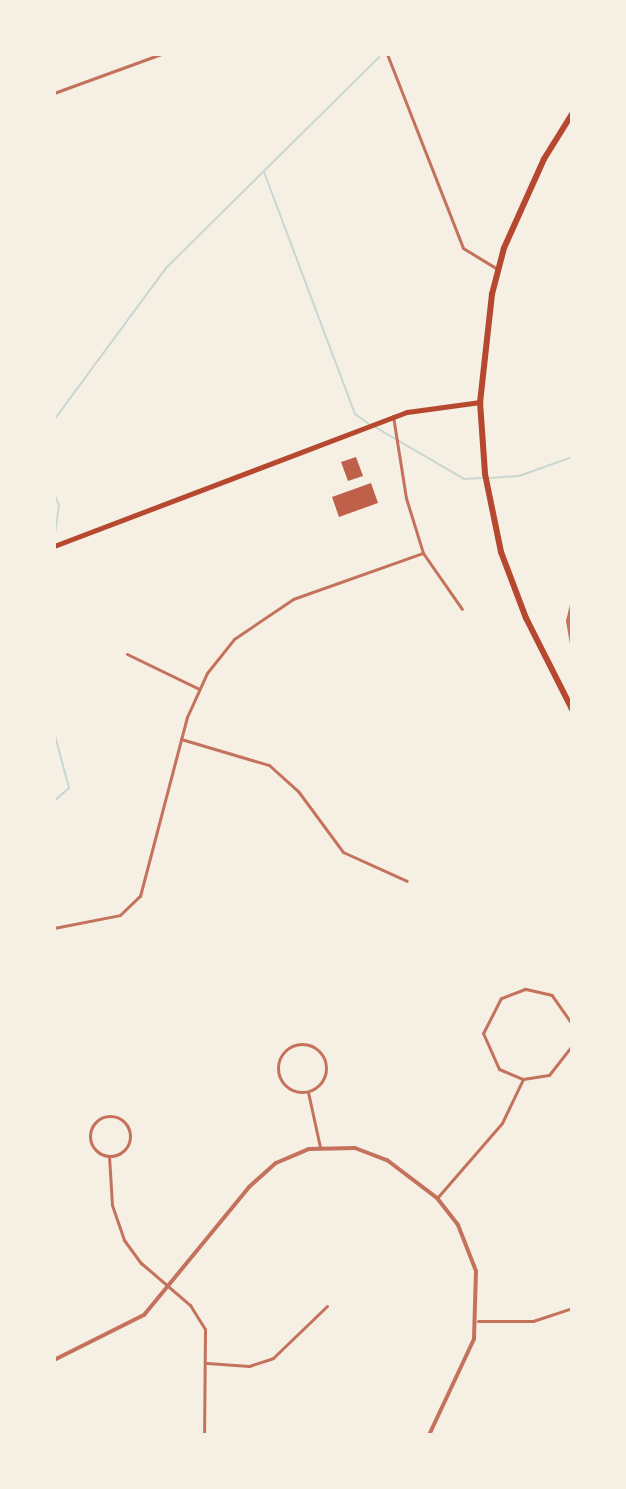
<!DOCTYPE html>
<style>
body{margin:0}
#map{position:relative;width:626px;height:1489px;overflow:hidden;background:#f6efe4;font-family:Mulish,sans-serif}
div>[style]{position:absolute}
[style*='--x']{left:calc(var(--x)*1px);top:calc(var(--y)*1px);width:calc(var(--w)*1px);rotate:calc(var(--a)*1deg)}
.stream>*{height:2px;margin:-1px;padding:0 1px;transform-origin:1px;border-radius:1px;background:#c9d6d2}
.building>*{inset:0;background:#bf614a}
.minor>*{height:3px;margin:-1.5px;padding:0 1.5px;transform-origin:1.5px;border-radius:1.5px;background:#c5725c}
.minor>.ring{margin:-1.5px;padding:0;box-sizing:content-box;background:none;border:3px solid #c5725c;border-radius:50%}
.tertiary>*{height:4px;margin:-2px;padding:0 2px;transform-origin:2px;border-radius:2px;background:#c5725c}
.secondary>*{height:5px;margin:-2.5px;padding:0 2.5px;transform-origin:2.5px;border-radius:2.5px;background:#b5482f}
.trunk>*{height:6px;margin:-3px;padding:0 3px;transform-origin:3px;border-radius:3px;background:#b5482f}
span{translate:-50% -50%;white-space:nowrap;text-align:center;line-height:1.15;-webkit-text-stroke:7px #f6efe4;paint-order:stroke}
.frame{position:absolute;inset:0;border:56px solid #f6efe4;pointer-events:none}
</style>
<div id="map">
<div class="stream">
<i style="--x:264;--y:172;--w:259;--a:69.4"></i>
<i style="--x:355;--y:414;--w:17;--a:36"></i>
<i style="--x:54;--y:420;--w:189;--a:-53.6"></i>
<i style="--x:166;--y:268;--w:300;--a:-44.7"></i>
<i style="--x:375;--y:427;--w:103;--a:30.3"></i>
<i style="--x:464;--y:479;--w:18;--a:-3"></i>
<i style="--x:489;--y:478;--w:30;--a:-4"></i>
<i style="--x:519;--y:476;--w:56;--a:-19.7"></i>
<i style="--x:54;--y:494;--w:12;--a:66"></i>
<i style="--x:59;--y:505;--w:36;--a:98"></i>
<i style="--x:54;--y:732;--w:58;--a:75"></i>
<i style="--x:69;--y:788;--w:20;--a:139"></i>
</div>
<div class="building">
<i style="clip-path:polygon(356px 457px,363px 476px,348px 481px,341px 462px)"></i>
<i style="clip-path:polygon(371px 483px,378px 503px,339px 517px,332px 497px)"></i>
</div>
<div class="minor">
<i style="--x:387;--y:54;--w:208;--a:68.6"></i>
<i style="--x:463;--y:248;--w:42;--a:31.4"></i>
<i style="--x:54;--y:93;--w:114;--a:-20"></i>
<i style="--x:393;--y:416;--w:83;--a:81"></i>
<i style="--x:406;--y:498;--w:58;--a:72.8"></i>
<i style="--x:423;--y:553;--w:68;--a:55.1"></i>
<i style="--x:127;--y:654;--w:80;--a:25.9"></i>
<i style="--x:181;--y:739;--w:92;--a:16.5"></i>
<i style="--x:269;--y:765;--w:39;--a:42"></i>
<i style="--x:298;--y:791;--w:76;--a:53.6"></i>
<i style="--x:343;--y:852;--w:70;--a:24.4"></i>
<i style="--x:54;--y:928;--w:67;--a:-11.1"></i>
<i style="--x:120;--y:915;--w:28;--a:-44"></i>
<i style="--x:140;--y:896;--w:185;--a:-75.3"></i>
<i style="--x:187;--y:717;--w:48;--a:-65.6"></i>
<i style="--x:207;--y:673;--w:43;--a:-51.5"></i>
<i style="--x:234;--y:639;--w:71;--a:-34.1"></i>
<i style="--x:293;--y:599;--w:138;--a:-19.5"></i>
<i style="--x:572;--y:1024;--w:35;--a:-125"></i>
<i style="--x:552;--y:995;--w:28;--a:-167"></i>
<i style="--x:525;--y:989;--w:26;--a:159"></i>
<i style="--x:501;--y:998;--w:39;--a:117"></i>
<i style="--x:483;--y:1033;--w:39;--a:66"></i>
<i style="--x:499;--y:1069;--w:26;--a:23"></i>
<i style="--x:523;--y:1079;--w:26;--a:-9"></i>
<i style="--x:549;--y:1075;--w:37;--a:-52"></i>
<i class="ring" style="left:278px;top:1044px;width:45px;height:45px"></i>
<i style="--x:308;--y:1092;--w:56;--a:77.7"></i>
<i class="ring" style="left:90px;top:1116px;width:37px;height:37px"></i>
<i style="--x:109;--y:1156;--w:49;--a:86.5"></i>
<i style="--x:112;--y:1205;--w:37;--a:71"></i>
<i style="--x:124;--y:1240;--w:29;--a:54"></i>
<i style="--x:141;--y:1263;--w:65;--a:40.6"></i>
<i style="--x:190;--y:1305;--w:28;--a:58"></i>
<i style="--x:205;--y:1329;--w:106;--a:90.5"></i>
<i style="--x:437;--y:1198;--w:99;--a:-49.1"></i>
<i style="--x:502;--y:1123;--w:49;--a:-64.5"></i>
<i style="--x:478;--y:1321;--w:55;--a:0"></i>
<i style="--x:533;--y:1321;--w:41;--a:-18.4"></i>
<i style="--x:207;--y:1363;--w:42;--a:4.1"></i>
<i style="--x:249;--y:1366;--w:25;--a:-18"></i>
<i style="--x:273;--y:1358;--w:75;--a:-43.9"></i>
</div>
<div class="tertiary">
<i style="--x:572;--y:605;--w:16;--a:104"></i>
<i style="--x:568;--y:621;--w:22;--a:80"></i>
<i style="--x:54;--y:1360;--w:101;--a:-26.6"></i>
<i style="--x:144;--y:1315;--w:166;--a:-50.6"></i>
<i style="--x:249;--y:1187;--w:36;--a:-42"></i>
<i style="--x:276;--y:1163;--w:36;--a:-23"></i>
<i style="--x:309;--y:1149;--w:46;--a:-1.2"></i>
<i style="--x:355;--y:1148;--w:34;--a:21"></i>
<i style="--x:387;--y:1160;--w:63;--a:37.2"></i>
<i style="--x:437;--y:1198;--w:34;--a:52"></i>
<i style="--x:458;--y:1225;--w:49;--a:68.6"></i>
<i style="--x:476;--y:1271;--w:68;--a:91.7"></i>
<i style="--x:474;--y:1339;--w:106;--a:115.1"></i>
</div>
<div class="secondary">
<i style="--x:54;--y:546;--w:378;--a:-20.8"></i>
<i style="--x:407;--y:412;--w:74;--a:-7.8"></i>
</div>
<div class="trunk">
<i style="--x:572;--y:114;--w:53;--a:121.9"></i>
<i style="--x:544;--y:159;--w:98;--a:114.2"></i>
<i style="--x:504;--y:248;--w:48;--a:104.6"></i>
<i style="--x:492;--y:294;--w:109;--a:96.3"></i>
<i style="--x:480;--y:402;--w:72;--a:86"></i>
<i style="--x:485;--y:474;--w:80;--a:78.4"></i>
<i style="--x:501;--y:552;--w:71;--a:69.3"></i>
<i style="--x:526;--y:618;--w:102;--a:63.2"></i>
</div>
<div class="frame"></div>
</div>
